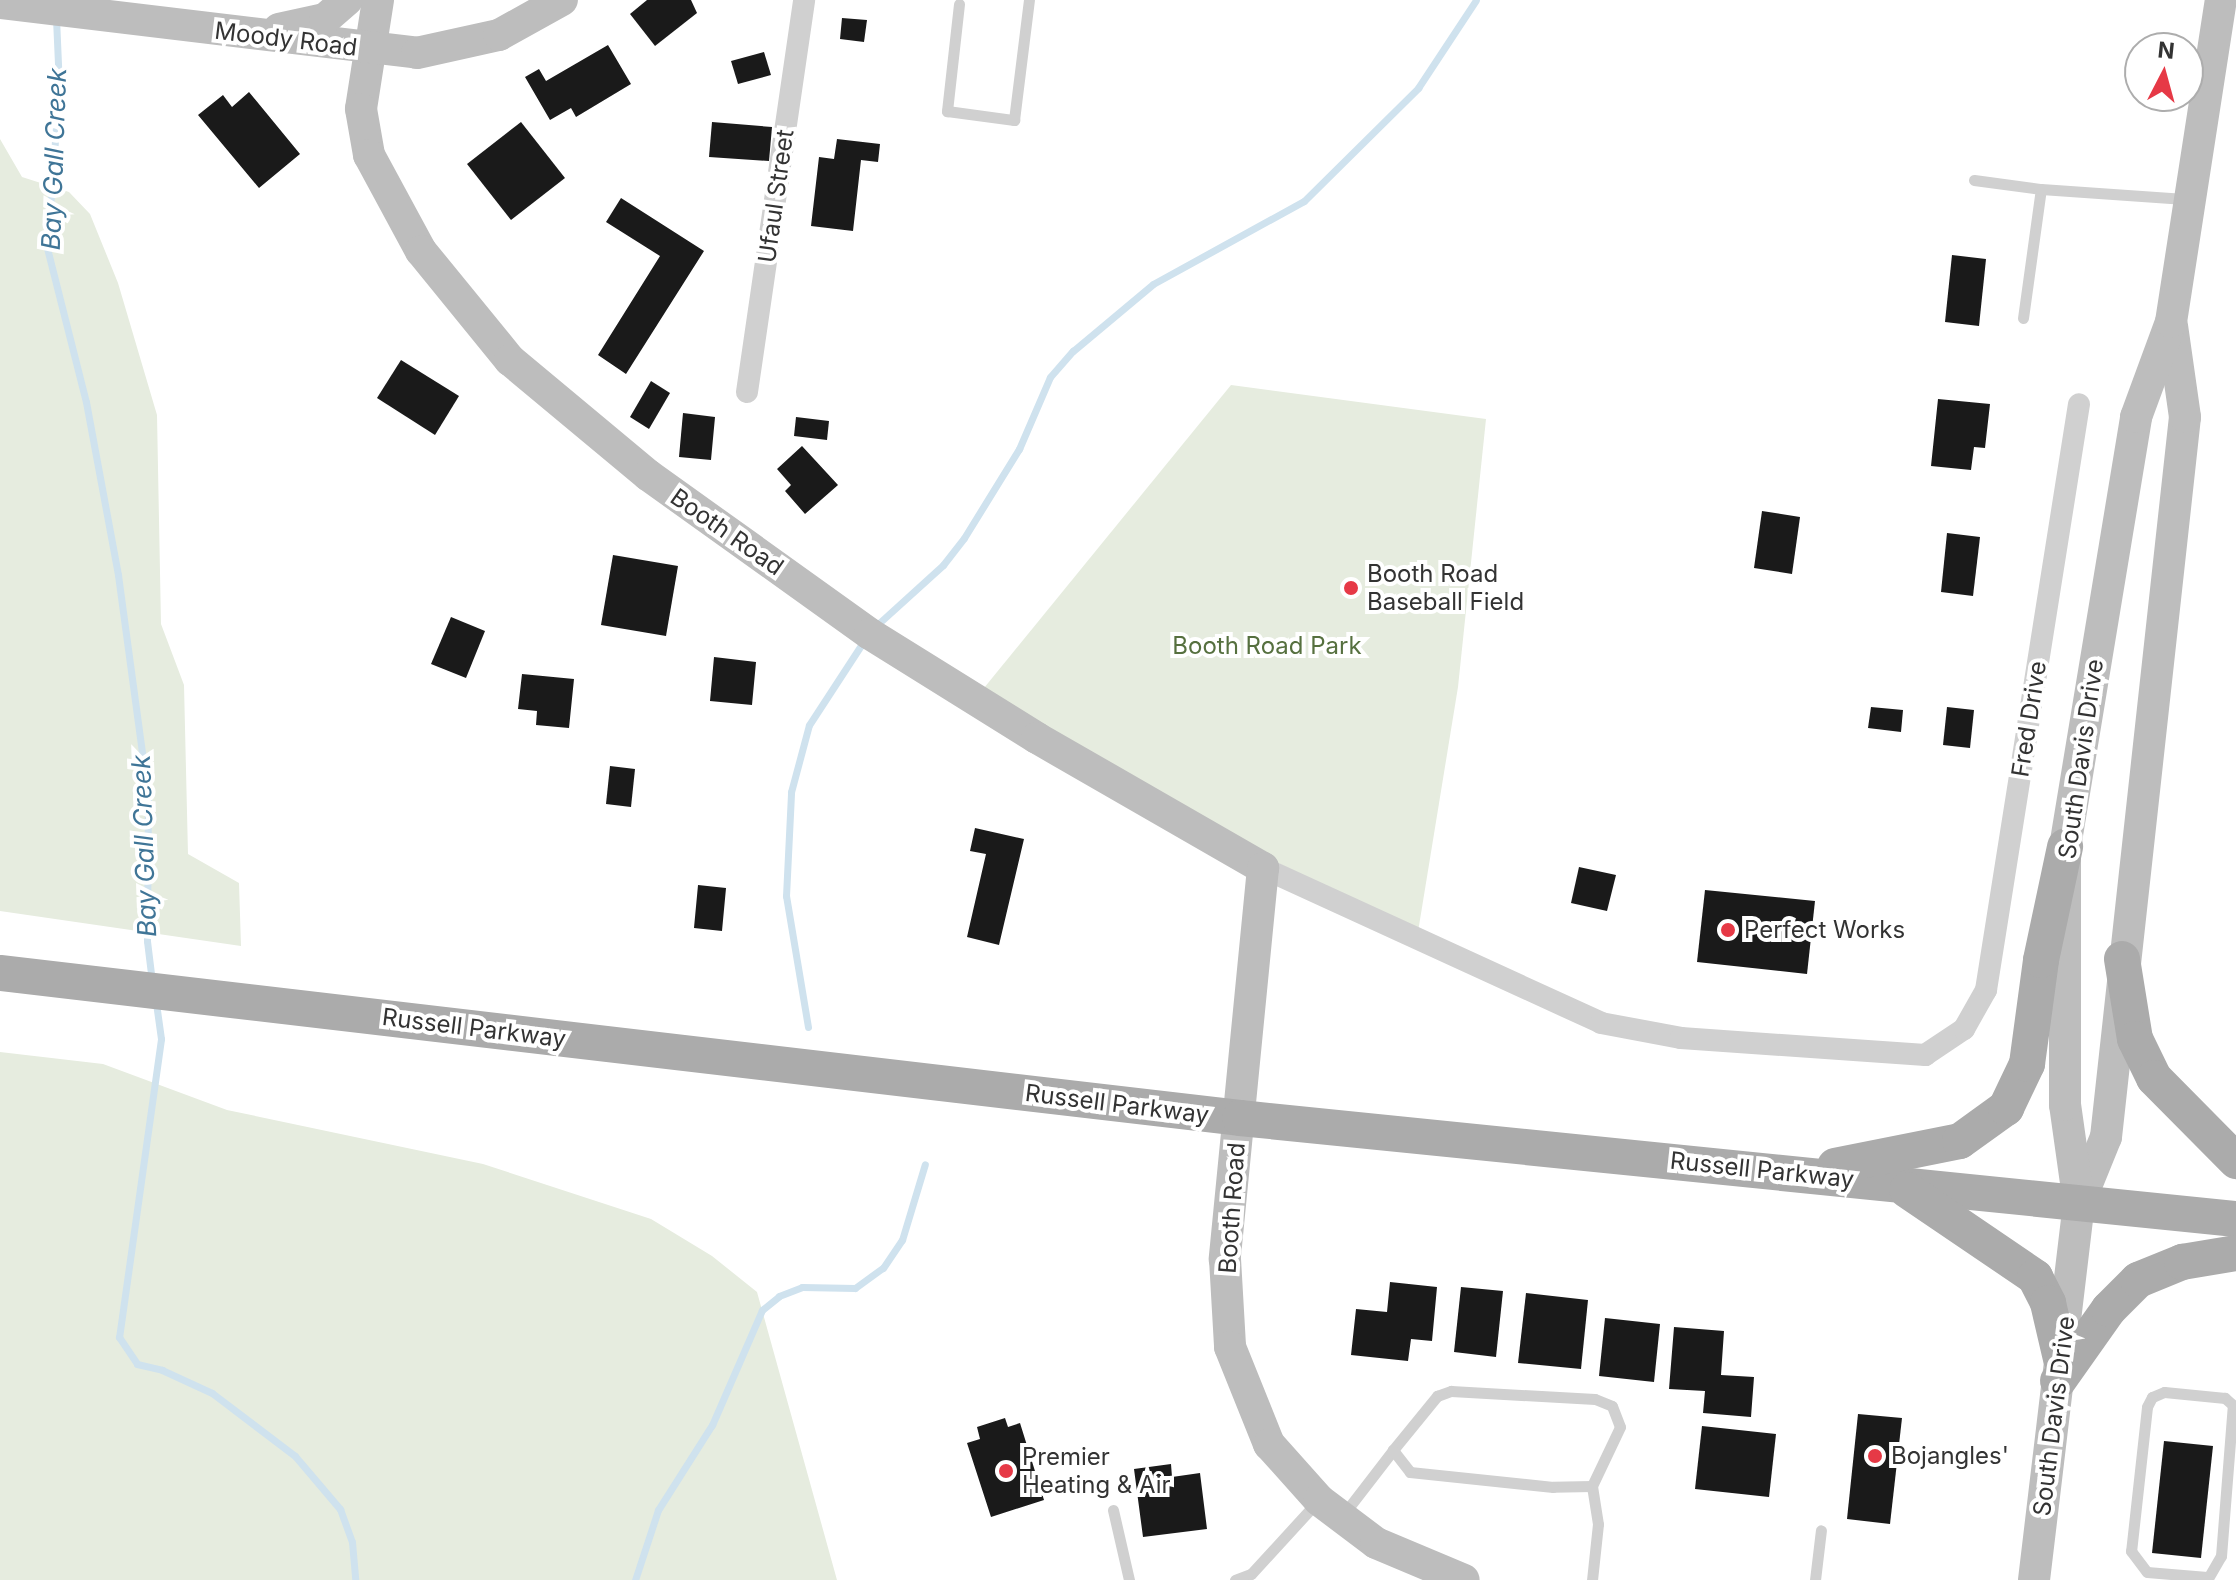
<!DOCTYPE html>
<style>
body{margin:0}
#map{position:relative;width:2236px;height:1580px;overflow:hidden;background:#fff;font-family:Inter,sans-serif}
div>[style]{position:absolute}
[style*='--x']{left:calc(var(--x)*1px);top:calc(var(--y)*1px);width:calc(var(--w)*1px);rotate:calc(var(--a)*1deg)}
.green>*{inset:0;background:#e6ecdf}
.stream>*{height:7px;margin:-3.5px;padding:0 3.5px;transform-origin:3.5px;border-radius:3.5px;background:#cfe2ee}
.building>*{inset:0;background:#1a1a1a}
.lane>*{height:11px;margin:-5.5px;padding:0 5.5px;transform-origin:5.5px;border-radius:5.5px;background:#d0d0d0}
.street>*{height:22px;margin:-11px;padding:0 11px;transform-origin:11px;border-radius:11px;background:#d0d0d0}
.secondary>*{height:32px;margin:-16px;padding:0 16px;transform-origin:16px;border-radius:16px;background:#bdbdbd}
.primary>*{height:36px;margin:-18px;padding:0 18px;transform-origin:18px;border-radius:18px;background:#ababab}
.dots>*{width:22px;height:22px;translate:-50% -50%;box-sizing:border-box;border:4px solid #fff;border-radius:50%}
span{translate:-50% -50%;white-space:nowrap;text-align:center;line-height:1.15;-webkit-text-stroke:8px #fff;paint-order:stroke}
.street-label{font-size:24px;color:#333}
.poi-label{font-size:24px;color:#333}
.left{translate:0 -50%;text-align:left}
.park-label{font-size:24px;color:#56703f}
.water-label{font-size:26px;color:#3f7597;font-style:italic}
.north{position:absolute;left:2124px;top:32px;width:80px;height:80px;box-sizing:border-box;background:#fff;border:2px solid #adadad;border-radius:50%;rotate:6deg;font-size:22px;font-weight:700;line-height:32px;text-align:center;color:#333}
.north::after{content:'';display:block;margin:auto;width:28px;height:36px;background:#e63946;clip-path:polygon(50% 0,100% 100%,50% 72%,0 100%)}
</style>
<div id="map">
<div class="green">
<i style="clip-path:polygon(0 139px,22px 177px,69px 192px,90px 214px,118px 283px,157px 415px,161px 624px,184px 685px,188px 854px,239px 883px,241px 946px,0 911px)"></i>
<i style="clip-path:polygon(1231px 385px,1486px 419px,1458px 687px,1417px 938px,975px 699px)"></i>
<i style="clip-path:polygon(0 1052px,103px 1064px,227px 1110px,483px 1164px,651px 1219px,712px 1256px,757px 1292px,837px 1580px,0 1580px)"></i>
</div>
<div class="stream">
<i style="--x:56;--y:18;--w:68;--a:87.5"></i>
<i style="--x:59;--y:86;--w:162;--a:94.2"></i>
<i style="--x:47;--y:248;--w:159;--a:75.8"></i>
<i style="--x:86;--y:402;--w:176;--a:79.5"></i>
<i style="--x:118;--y:575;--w:224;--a:82.3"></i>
<i style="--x:148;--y:797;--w:144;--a:90.4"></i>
<i style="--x:147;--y:941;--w:38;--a:83"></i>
<i style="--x:878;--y:624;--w:88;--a:-42.2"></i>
<i style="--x:943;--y:565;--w:34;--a:-52"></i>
<i style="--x:964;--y:538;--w:105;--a:-58.3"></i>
<i style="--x:1019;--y:449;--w:78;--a:-66.7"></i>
<i style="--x:1050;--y:377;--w:35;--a:-49"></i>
<i style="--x:1073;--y:351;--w:104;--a:-39.9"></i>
<i style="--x:1153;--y:284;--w:172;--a:-28.8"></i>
<i style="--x:1304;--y:201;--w:161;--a:-44.7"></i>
<i style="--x:1418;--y:88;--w:105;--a:-56.6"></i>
<i style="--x:156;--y:1003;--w:36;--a:82"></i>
<i style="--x:161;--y:1039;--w:301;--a:98"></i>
<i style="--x:119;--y:1337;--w:32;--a:56"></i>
<i style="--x:137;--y:1364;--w:26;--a:13"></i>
<i style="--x:162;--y:1370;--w:55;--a:24.7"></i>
<i style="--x:212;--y:1393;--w:104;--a:37.2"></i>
<i style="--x:295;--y:1456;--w:70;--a:49.7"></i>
<i style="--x:340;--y:1509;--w:35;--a:70"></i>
<i style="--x:352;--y:1542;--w:38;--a:85"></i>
<i style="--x:808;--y:1027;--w:133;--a:-99.5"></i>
<i style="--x:786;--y:896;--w:104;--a:-87.2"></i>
<i style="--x:791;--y:792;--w:69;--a:-75"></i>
<i style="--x:809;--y:725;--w:103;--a:-56.9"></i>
<i style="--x:635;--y:1580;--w:74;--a:-71.8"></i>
<i style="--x:658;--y:1510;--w:101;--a:-57.6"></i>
<i style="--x:712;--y:1425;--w:125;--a:-66.5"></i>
<i style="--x:762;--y:1310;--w:22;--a:-39"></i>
<i style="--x:779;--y:1296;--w:25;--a:-21"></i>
<i style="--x:802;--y:1287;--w:53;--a:1.1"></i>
<i style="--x:855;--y:1288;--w:34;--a:-36"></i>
<i style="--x:883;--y:1268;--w:34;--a:-56"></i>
<i style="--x:902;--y:1240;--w:79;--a:-73.2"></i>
</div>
<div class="building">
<i style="clip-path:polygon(647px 0,691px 0,697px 13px,655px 46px,630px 14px)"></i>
<i style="clip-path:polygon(842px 18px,867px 20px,864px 42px,840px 39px)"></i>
<i style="clip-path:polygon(608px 45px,631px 84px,576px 117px,571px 108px,550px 120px,525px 77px,539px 69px,546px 81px)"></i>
<i style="clip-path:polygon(764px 52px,771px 75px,738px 84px,731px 61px)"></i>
<i style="clip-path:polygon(249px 92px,300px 154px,259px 188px,198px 115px,223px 95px,232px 107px)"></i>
<i style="clip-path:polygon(521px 122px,565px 178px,511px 220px,467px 164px)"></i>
<i style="clip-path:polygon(712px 122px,772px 127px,769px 161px,709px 157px)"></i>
<i style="clip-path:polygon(837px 139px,880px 144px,878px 162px,861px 160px,853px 231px,811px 226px,819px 157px,834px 159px)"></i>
<i style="clip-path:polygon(621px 198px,704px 251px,626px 374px,598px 355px,660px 256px,606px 222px)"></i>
<i style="clip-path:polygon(1952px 255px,1986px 259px,1979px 326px,1945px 322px)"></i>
<i style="clip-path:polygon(401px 360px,459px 396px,435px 435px,377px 398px)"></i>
<i style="clip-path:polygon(651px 381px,670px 393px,649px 429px,630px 417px)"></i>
<i style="clip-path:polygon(1938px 399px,1990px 404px,1985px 448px,1974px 447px,1971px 470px,1931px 466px)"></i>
<i style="clip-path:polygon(683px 413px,715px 417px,711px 460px,679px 457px)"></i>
<i style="clip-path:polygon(796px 417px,829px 421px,827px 440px,794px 436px)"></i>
<i style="clip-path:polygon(802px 446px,838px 485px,805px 514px,785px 491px,791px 485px,777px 469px)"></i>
<i style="clip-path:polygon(1762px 511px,1800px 517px,1792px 574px,1754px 568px)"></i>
<i style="clip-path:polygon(1947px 533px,1980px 537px,1973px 596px,1941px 592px)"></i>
<i style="clip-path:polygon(613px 555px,678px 566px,666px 636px,601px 625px)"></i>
<i style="clip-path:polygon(451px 617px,485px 631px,466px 678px,431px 664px)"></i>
<i style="clip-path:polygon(714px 657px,756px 662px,752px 705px,710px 701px)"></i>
<i style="clip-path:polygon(522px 674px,574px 679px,569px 728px,536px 725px,537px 711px,518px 709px)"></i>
<i style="clip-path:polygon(1871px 707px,1903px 710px,1901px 732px,1868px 728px)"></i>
<i style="clip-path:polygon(1947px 707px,1974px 710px,1970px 748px,1943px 745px)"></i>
<i style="clip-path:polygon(610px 766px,635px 769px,631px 807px,606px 804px)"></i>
<i style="clip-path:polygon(975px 828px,1024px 839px,999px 945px,967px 937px,986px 854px,970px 851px)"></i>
<i style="clip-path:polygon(1579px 867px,1616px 875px,1607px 911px,1571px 903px)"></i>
<i style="clip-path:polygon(698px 885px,726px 888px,722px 931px,694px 928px)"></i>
<i style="clip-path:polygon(1705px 890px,1815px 901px,1807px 974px,1697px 962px)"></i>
<i style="clip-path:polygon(1390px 1282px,1437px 1287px,1432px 1341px,1411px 1339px,1408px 1361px,1351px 1355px,1356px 1309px,1387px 1312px)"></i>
<i style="clip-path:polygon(1461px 1287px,1503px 1291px,1496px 1357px,1454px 1352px)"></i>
<i style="clip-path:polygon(1526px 1293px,1588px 1300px,1581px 1369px,1518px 1363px)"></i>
<i style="clip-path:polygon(1605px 1318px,1660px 1324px,1654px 1382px,1599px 1376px)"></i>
<i style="clip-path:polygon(1674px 1327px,1724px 1331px,1721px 1375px,1754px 1377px,1751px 1417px,1703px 1413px,1705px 1391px,1669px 1389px)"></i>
<i style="clip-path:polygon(1858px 1414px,1902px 1418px,1890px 1524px,1847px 1519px)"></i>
<i style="clip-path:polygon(1005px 1418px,1008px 1427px,1020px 1423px,1044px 1500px,991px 1517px,967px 1443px,980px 1439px,977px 1427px)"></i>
<i style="clip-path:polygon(1702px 1426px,1776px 1434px,1769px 1497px,1695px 1489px)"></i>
<i style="clip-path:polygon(2164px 1441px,2213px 1446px,2201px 1558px,2152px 1553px)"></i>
<i style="clip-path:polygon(1171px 1464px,1172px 1477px,1200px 1473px,1207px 1529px,1143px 1537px,1134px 1469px)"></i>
</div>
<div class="lane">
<i style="--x:959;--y:4;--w:108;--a:96.4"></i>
<i style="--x:947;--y:111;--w:68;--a:7.7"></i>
<i style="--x:1014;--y:120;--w:121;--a:-82.9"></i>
<i style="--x:1974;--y:180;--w:68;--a:7.7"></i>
<i style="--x:2023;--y:318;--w:130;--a:-82.1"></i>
<i style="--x:2041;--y:189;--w:144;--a:4"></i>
<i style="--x:1113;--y:1510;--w:72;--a:77.1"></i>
<i style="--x:1343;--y:1515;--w:82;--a:-52.4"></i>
<i style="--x:1393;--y:1450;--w:70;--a:-50.8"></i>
<i style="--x:1437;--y:1396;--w:15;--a:-20"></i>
<i style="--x:1451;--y:1391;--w:144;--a:3.2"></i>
<i style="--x:1595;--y:1399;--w:18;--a:22"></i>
<i style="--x:1612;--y:1406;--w:22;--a:69"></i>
<i style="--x:1620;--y:1427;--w:65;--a:115.4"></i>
<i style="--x:1592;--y:1486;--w:39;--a:179"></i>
<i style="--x:1553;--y:1487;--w:144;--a:-174"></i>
<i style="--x:1410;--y:1472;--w:28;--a:-128"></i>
<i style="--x:1235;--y:1580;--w:17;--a:-21"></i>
<i style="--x:1251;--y:1574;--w:96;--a:-47.5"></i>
<i style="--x:1592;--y:1580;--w:56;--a:-83.9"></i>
<i style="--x:1598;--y:1524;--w:38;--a:-99"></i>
<i style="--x:1815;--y:1580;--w:50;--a:-83.2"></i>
<i style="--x:2207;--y:1580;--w:28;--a:-60"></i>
<i style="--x:2221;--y:1556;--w:151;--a:-85.5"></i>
<i style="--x:2233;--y:1405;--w:11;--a:-139"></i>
<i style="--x:2225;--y:1398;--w:61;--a:-174.4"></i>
<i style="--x:2164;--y:1392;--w:13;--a:157"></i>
<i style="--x:2152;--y:1397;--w:11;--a:117"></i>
<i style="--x:2147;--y:1407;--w:145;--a:96.3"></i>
<i style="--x:2131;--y:1551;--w:26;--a:53"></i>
<i style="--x:2147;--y:1572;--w:60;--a:4.8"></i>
</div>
<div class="street">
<i style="--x:747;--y:392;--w:396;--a:-81.7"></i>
<i style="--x:1263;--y:868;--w:372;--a:24.6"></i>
<i style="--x:1601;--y:1023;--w:81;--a:10.6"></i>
<i style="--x:1681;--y:1038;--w:245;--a:4"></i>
<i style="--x:1925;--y:1055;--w:47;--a:-33.7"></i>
<i style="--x:1964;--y:1029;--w:45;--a:-60.6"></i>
<i style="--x:1986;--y:990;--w:593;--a:-80.98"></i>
</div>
<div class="secondary">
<i style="--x:378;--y:0;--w:110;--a:98.9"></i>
<i style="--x:361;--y:109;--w:47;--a:80.1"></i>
<i style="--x:369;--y:155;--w:109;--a:61.6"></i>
<i style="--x:421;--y:251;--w:141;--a:50.8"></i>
<i style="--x:510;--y:360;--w:180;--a:39.8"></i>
<i style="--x:648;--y:475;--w:273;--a:35.6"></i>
<i style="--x:870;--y:634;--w:197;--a:31.9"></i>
<i style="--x:1037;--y:738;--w:261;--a:29.9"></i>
<i style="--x:1263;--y:868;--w:393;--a:95.6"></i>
<i style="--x:1225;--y:1259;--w:88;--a:86.7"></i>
<i style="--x:1230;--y:1347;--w:105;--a:68.1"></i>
<i style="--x:1269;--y:1444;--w:75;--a:48.2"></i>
<i style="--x:1319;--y:1500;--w:71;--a:37"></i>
<i style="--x:1376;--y:1543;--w:95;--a:22.8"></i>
<i style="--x:0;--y:3;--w:420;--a:6.8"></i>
<i style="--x:417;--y:53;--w:84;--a:-12.4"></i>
<i style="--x:499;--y:35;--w:72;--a:-29.1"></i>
<i style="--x:279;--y:29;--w:47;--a:-12.3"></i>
<i style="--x:325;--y:19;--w:29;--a:-41"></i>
<i style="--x:2080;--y:1201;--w:69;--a:-67.9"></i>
<i style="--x:2106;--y:1137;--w:724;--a:-83.74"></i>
<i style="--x:2185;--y:417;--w:92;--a:-98.1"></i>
<i style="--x:2034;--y:1580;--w:379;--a:-83.2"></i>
<i style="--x:2079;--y:1204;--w:100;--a:-98"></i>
<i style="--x:2065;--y:1105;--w:258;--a:-90"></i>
<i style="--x:2065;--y:847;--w:436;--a:-80.6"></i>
<i style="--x:2136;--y:417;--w:101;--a:-69.8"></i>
<i style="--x:2171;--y:322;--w:326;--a:-81.2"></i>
</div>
<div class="primary">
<i style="--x:2122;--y:959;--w:81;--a:80.8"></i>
<i style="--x:2135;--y:1039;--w:43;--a:64"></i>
<i style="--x:2154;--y:1078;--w:117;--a:45.3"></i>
<i style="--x:0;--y:973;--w:1248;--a:6.67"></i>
<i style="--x:1240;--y:1118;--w:1001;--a:5.79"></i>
<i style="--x:1835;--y:1166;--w:127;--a:-11.3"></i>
<i style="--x:1960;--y:1141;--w:57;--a:-35.7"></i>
<i style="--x:2006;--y:1108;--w:49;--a:-64.5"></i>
<i style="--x:2027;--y:1064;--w:105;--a:-82.3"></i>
<i style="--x:2041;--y:960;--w:116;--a:-78"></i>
<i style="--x:1907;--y:1190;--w:155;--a:34.2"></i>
<i style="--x:2035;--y:1277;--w:29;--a:63"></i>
<i style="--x:2048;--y:1303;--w:57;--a:76.9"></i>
<i style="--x:2058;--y:1381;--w:88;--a:-54.7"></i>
<i style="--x:2109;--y:1309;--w:41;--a:-45"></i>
<i style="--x:2138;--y:1280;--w:48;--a:-22.2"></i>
<i style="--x:2182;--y:1262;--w:55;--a:-9.5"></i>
</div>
<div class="dots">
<i style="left:1351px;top:588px;background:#e63946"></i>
<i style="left:1728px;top:930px;background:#e63946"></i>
<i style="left:1875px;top:1456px;background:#e63946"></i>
<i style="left:1006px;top:1471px;background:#e63946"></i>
</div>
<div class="street-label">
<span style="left:286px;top:39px;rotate:7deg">Moody Road</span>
<span style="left:776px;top:196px;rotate:-82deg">Ufaul Street</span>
<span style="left:727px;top:532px;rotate:35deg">Booth Road</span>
<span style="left:2029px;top:719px;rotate:-81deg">Fred Drive</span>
<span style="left:2081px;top:759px;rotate:-82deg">South Davis Drive</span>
<span style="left:474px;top:1028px;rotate:7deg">Russell Parkway</span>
<span style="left:1117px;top:1104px;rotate:7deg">Russell Parkway</span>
<span style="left:1762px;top:1170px;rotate:6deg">Russell Parkway</span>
<span style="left:1232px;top:1208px;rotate:-86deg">Booth Road</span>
<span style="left:2054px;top:1416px;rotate:-83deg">South Davis Drive</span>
</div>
<div class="poi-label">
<span class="left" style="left:1367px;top:588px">Booth Road<br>Baseball Field</span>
<span class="left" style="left:1744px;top:930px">Perfect Works</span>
<span class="left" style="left:1891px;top:1456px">Bojangles'</span>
<span class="left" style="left:1022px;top:1471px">Premier<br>Heating &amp; Air</span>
</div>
<div class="park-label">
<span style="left:1267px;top:646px">Booth Road Park</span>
</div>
<div class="water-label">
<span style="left:54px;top:159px;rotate:-88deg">Bay Gall Creek</span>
<span style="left:144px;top:846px;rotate:-92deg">Bay Gall Creek</span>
</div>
<div class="north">N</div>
</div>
